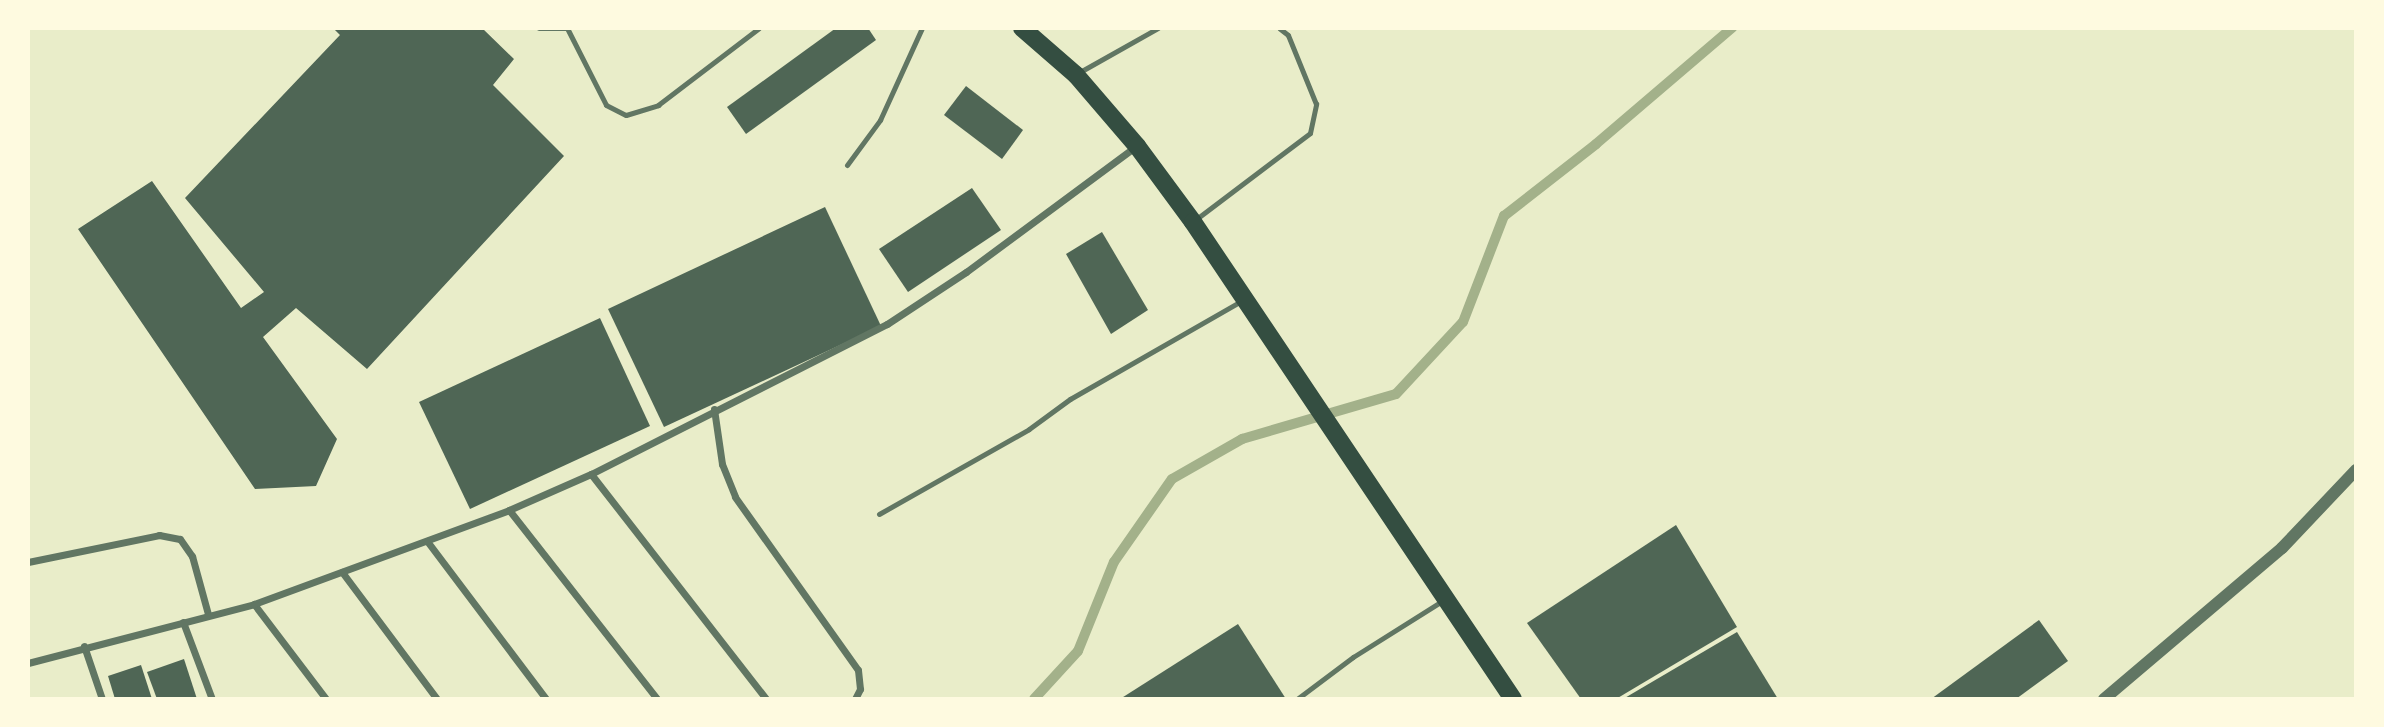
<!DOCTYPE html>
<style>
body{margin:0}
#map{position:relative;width:2384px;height:727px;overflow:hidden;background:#e9edc9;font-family:"DM Sans",sans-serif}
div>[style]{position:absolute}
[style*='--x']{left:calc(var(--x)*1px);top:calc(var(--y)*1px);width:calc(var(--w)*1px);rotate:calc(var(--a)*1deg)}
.stream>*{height:10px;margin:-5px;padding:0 5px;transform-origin:5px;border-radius:5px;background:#a3b18a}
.building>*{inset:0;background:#4f6655}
.service>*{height:5px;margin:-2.5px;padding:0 2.5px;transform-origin:2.5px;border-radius:2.5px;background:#617663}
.minor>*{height:7px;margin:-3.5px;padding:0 3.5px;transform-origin:3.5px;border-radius:3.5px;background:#617663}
.tertiary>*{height:12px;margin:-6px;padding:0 6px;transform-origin:6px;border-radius:6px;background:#617663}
.primary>*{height:18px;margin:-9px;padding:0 9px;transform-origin:9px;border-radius:9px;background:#344e41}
span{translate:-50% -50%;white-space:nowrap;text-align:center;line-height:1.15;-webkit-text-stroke:6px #fefae0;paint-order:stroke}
.frame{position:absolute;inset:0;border:30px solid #fefae0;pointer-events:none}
</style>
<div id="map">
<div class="stream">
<i style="--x:1034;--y:699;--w:65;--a:-47.5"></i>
<i style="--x:1078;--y:651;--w:96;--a:-68"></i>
<i style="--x:1114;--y:562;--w:101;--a:-55.1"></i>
<i style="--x:1172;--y:479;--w:81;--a:-29.7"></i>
<i style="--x:1242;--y:439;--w:160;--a:-16.3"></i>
<i style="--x:1396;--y:394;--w:98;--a:-47.1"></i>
<i style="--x:1463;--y:322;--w:114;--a:-68.9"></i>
<i style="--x:1504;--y:216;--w:117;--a:-38"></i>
<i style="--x:1596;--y:144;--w:179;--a:-40.5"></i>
</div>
<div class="building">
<i style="clip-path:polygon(333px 28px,482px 28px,514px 59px,493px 85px,564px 156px,367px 369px,296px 308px,263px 337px,337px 439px,316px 486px,255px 489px,78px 229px,152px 181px,241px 308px,264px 292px,185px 198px,340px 35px)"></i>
<i style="clip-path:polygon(836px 28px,868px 28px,876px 40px,746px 134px,727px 107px)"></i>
<i style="clip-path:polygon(966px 86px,1023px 130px,1002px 159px,944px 115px)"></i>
<i style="clip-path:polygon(972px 188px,1001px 230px,908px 292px,879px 249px)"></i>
<i style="clip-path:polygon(825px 207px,881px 326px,664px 427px,608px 309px)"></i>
<i style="clip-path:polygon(1102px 232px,1148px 310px,1111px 334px,1066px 254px)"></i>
<i style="clip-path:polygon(600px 318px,650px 426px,470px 509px,419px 402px)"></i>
<i style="clip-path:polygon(1676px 525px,1737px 627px,1616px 699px,1581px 699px,1527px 623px)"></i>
<i style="clip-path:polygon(2039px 620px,2068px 661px,2016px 699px,1931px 699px)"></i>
<i style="clip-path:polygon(1238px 624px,1286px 699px,1120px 699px)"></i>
<i style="clip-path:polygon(1737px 632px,1778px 699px,1623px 699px)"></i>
<i style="clip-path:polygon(184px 659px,197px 699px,157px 699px,147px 672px)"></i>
<i style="clip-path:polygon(141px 665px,152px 699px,115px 699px,108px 676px)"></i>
</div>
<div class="service">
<i style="--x:539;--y:28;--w:29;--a:0"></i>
<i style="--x:567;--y:28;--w:86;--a:63.1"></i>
<i style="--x:606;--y:105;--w:22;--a:27"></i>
<i style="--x:626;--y:115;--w:34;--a:-17"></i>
<i style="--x:658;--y:105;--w:127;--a:-37.3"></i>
<i style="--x:1078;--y:73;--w:92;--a:-29.4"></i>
<i style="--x:847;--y:165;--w:56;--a:-53.7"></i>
<i style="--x:880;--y:120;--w:101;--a:-65.5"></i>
<i style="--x:1195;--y:220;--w:144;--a:-37.1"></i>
<i style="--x:1310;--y:133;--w:30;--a:-78"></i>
<i style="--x:1316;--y:104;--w:74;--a:-112.1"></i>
<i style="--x:1288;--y:35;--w:11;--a:-142"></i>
<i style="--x:879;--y:514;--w:172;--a:-29.5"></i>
<i style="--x:1029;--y:429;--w:51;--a:-36.2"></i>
<i style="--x:1070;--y:399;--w:197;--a:-29.8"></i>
<i style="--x:1297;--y:699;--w:70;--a:-36.9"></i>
<i style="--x:1353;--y:657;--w:105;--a:-32.2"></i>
</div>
<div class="minor">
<i style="--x:714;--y:409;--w:56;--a:81.7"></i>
<i style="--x:722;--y:464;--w:35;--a:68"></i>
<i style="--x:735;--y:497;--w:212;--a:54.6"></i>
<i style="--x:858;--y:670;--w:19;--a:84"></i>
<i style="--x:860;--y:689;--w:11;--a:117"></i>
<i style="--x:591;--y:474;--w:285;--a:52.1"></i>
<i style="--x:509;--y:510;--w:240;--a:51.9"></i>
<i style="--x:427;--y:541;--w:198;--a:53"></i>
<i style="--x:28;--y:562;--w:134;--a:-11.6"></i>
<i style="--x:159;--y:535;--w:21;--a:11"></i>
<i style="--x:180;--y:539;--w:21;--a:55"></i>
<i style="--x:192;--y:556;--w:60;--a:74.6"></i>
<i style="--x:342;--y:572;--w:159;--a:53.2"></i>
<i style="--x:254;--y:604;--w:119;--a:52.8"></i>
<i style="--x:183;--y:622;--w:82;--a:69.4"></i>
<i style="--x:84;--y:646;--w:56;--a:71.2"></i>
<i style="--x:28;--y:663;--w:234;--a:-14.6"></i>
<i style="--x:254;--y:604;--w:272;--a:-20.2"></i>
<i style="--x:509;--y:510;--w:90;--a:-23.7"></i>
<i style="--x:591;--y:474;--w:332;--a:-26.9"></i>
<i style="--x:887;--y:324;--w:95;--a:-33.4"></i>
<i style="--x:966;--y:272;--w:212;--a:-36.5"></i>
</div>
<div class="tertiary">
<i style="--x:2104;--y:699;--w:233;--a:-40.3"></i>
<i style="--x:2282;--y:548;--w:108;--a:-46.5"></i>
</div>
<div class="primary">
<i style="--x:1022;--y:28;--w:72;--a:41"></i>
<i style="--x:1076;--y:75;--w:94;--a:49.3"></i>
<i style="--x:1137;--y:146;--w:94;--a:53.6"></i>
<i style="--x:1193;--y:222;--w:574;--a:56.14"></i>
</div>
<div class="frame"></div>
</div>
